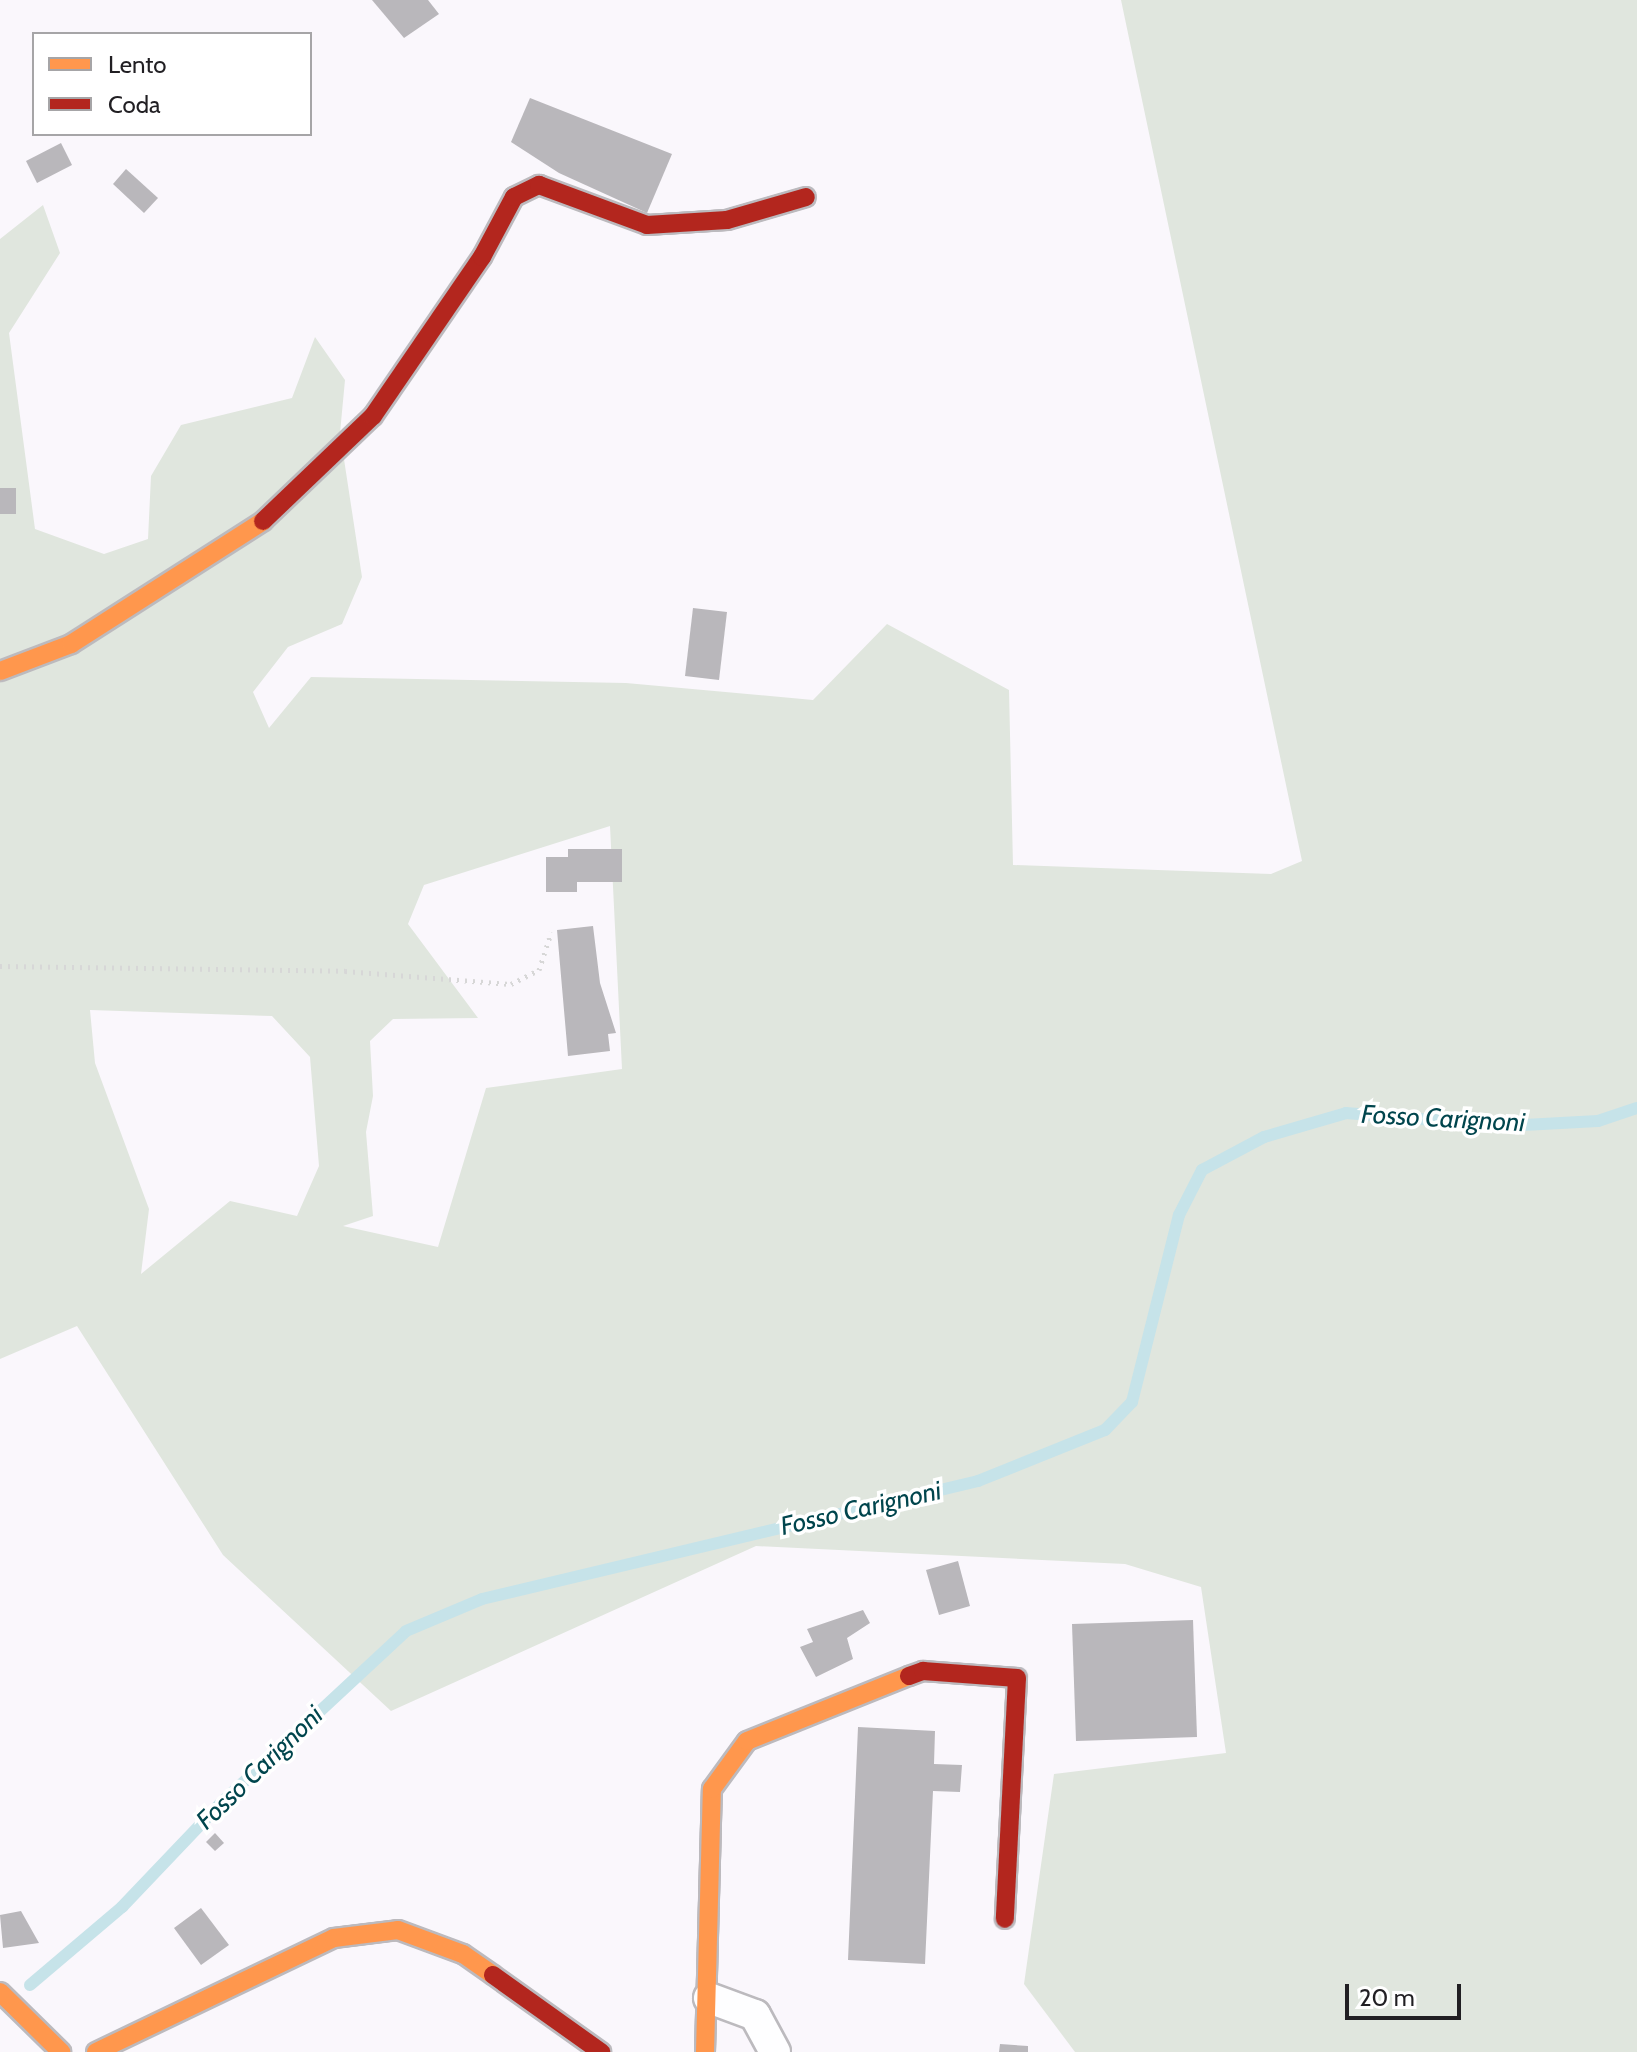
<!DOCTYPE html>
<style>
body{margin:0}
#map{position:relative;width:1637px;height:2052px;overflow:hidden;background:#faf7fc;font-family:Cabin,sans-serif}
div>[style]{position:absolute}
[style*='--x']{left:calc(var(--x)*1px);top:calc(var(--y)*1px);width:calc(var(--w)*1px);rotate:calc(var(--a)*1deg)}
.green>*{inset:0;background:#e0e6de}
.stream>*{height:12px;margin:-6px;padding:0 6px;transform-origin:6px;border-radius:6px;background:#c6e3e9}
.building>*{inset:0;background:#b9b7bb}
.path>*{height:5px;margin-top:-2.5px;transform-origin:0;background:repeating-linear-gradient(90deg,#d7d7d7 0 2px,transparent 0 8px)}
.roads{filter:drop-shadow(2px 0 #bcbabe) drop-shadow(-2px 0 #bcbabe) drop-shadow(0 2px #bcbabe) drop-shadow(0 -2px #bcbabe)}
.street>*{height:30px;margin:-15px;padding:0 15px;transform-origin:15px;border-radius:15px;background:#fefeff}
.slow>*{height:18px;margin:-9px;padding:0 9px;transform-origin:9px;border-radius:9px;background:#ff974d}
.jam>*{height:18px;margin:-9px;padding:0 9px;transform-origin:9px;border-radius:9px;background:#b3261e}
span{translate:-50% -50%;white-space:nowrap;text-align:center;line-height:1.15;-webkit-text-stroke:7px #fff;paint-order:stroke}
.water-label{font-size:26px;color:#00454d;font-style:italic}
.legend{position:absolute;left:32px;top:32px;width:280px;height:104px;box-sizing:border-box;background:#fff;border:2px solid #a6a5a7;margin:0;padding:10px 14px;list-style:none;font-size:24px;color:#211f23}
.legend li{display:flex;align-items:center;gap:16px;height:40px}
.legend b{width:40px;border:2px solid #a6a5a7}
.scale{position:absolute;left:1345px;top:1984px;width:116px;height:36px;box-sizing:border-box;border:4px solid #211f23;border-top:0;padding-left:10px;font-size:24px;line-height:28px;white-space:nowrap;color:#211f23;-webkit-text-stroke:6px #fff;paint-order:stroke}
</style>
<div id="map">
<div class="green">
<i style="clip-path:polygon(evenodd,1121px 0,1637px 0,1637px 2052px,1075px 2052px,1024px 1984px,1054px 1774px,1226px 1753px,1201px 1587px,1125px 1564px,756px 1546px,391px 1711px,223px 1555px,77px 1326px,0 1359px,0 239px,43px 205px,60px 253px,9px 333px,35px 529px,104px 554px,148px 539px,151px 476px,181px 425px,292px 398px,315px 337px,345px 380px,340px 433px,362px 577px,342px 624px,288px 647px,253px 692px,269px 728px,311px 677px,626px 683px,813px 700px,887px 624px,1009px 690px,1013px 865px,1271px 874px,1302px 861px,1121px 0,610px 826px,622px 1069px,486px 1088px,438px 1247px,343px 1226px,373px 1216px,366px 1132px,373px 1096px,370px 1041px,393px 1019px,478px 1018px,408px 924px,424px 885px,610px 826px,1121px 0,90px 1010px,272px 1016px,310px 1057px,319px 1166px,297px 1216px,230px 1201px,141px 1274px,149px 1209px,95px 1063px,90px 1010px)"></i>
</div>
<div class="stream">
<i style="--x:30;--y:1985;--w:121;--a:-40.3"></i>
<i style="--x:122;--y:1907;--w:141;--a:-46.4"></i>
<i style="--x:219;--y:1805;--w:255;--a:-42.9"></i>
<i style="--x:406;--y:1631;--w:82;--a:-22.8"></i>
<i style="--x:482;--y:1599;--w:510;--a:-13.38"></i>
<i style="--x:978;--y:1481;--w:137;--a:-21.9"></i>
<i style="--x:1105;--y:1430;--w:39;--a:-46"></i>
<i style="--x:1132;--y:1402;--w:193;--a:-75.9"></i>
<i style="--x:1179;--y:1215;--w:51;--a:-62.9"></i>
<i style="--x:1202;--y:1170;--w:70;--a:-28"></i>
<i style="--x:1264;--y:1137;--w:85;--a:-16.3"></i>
<i style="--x:1346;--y:1113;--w:162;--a:4.6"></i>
<i style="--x:1507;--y:1126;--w:91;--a:-3.1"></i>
<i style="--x:1598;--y:1121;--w:41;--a:-18.4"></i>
</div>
<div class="building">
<i style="clip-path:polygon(372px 0,428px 0,439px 14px,404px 38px)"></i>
<i style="clip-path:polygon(530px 98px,672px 154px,647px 213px,559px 173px,511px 142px)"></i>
<i style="clip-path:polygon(61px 143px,72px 165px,37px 183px,26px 161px)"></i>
<i style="clip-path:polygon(126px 169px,158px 198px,144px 213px,113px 184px)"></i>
<i style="clip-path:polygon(0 488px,16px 488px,16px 514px,0 514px)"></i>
<i style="clip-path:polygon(693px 608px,727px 612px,719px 680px,685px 676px)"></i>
<i style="clip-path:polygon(568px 849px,622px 849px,622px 882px,577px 882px,577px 892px,546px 892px,546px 857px,568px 857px)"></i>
<i style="clip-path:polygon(593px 926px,600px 983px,616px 1033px,608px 1034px,610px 1051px,568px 1056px,557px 930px)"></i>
<i style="clip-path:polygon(958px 1561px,970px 1606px,939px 1615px,926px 1570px)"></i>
<i style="clip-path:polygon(863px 1610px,870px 1623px,847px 1638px,853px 1659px,816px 1677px,800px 1647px,813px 1642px,807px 1629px)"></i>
<i style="clip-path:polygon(1193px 1620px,1197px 1737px,1076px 1741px,1072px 1624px)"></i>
<i style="clip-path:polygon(858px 1727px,935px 1731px,934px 1764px,962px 1765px,960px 1792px,933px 1791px,925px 1964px,848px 1960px)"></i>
<i style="clip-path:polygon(215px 1833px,224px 1843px,215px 1851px,206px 1842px)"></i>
<i style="clip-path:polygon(201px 1908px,229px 1945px,201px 1965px,174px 1928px)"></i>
<i style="clip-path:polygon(21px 1911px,39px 1943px,3px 1948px,0 1915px)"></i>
<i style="clip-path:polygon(1000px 2044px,1028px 2046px,1028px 2052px,999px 2052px)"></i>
</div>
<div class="path">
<i style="--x:0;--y:966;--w:345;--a:0.8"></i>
<i style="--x:345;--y:971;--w:167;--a:4.5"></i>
<i style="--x:511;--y:984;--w:31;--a:-27"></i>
<i style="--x:539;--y:970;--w:40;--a:-72"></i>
</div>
<div class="roads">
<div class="street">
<i style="--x:709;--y:1998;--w:49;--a:20.3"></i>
<i style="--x:755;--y:2015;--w:42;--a:61.6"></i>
</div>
<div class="slow">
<i style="--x:0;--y:671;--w:76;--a:-20.8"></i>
<i style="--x:71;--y:644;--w:228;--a:-32.6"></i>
<i style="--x:0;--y:1992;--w:86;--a:44.5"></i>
<i style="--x:96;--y:2052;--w:264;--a:-25.6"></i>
<i style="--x:334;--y:1938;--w:64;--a:-7.1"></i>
<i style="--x:398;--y:1930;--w:69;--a:20.3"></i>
<i style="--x:463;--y:1954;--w:37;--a:35"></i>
<i style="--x:705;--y:2052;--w:263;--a:-88.5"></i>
<i style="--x:712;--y:1789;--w:59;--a:-53.9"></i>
<i style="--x:747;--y:1741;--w:175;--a:-21.9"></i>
</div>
<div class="jam">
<i style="--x:263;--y:521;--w:152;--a:-43.7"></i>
<i style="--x:373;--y:416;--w:193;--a:-55.6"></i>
<i style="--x:482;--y:257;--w:68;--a:-61.9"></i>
<i style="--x:514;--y:197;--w:28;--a:-26"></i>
<i style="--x:539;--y:185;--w:115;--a:20.3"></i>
<i style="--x:647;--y:225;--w:80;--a:-3.6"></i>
<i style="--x:727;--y:220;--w:82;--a:-16.2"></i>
<i style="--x:909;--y:1676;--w:15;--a:-20"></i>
<i style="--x:923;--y:1671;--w:94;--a:4.3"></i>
<i style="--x:1017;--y:1678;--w:241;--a:92.9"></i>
<i style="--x:493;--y:1975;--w:133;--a:35.5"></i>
</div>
</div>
<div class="water-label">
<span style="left:1443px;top:1119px;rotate:3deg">Fosso Carignoni</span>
<span style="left:861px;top:1509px;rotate:-13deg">Fosso Carignoni</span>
<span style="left:260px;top:1768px;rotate:-44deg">Fosso Carignoni</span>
</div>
<ul class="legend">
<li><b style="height:10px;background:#ff974d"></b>Lento</li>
<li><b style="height:10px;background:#b3261e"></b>Coda</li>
</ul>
<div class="scale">20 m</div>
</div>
